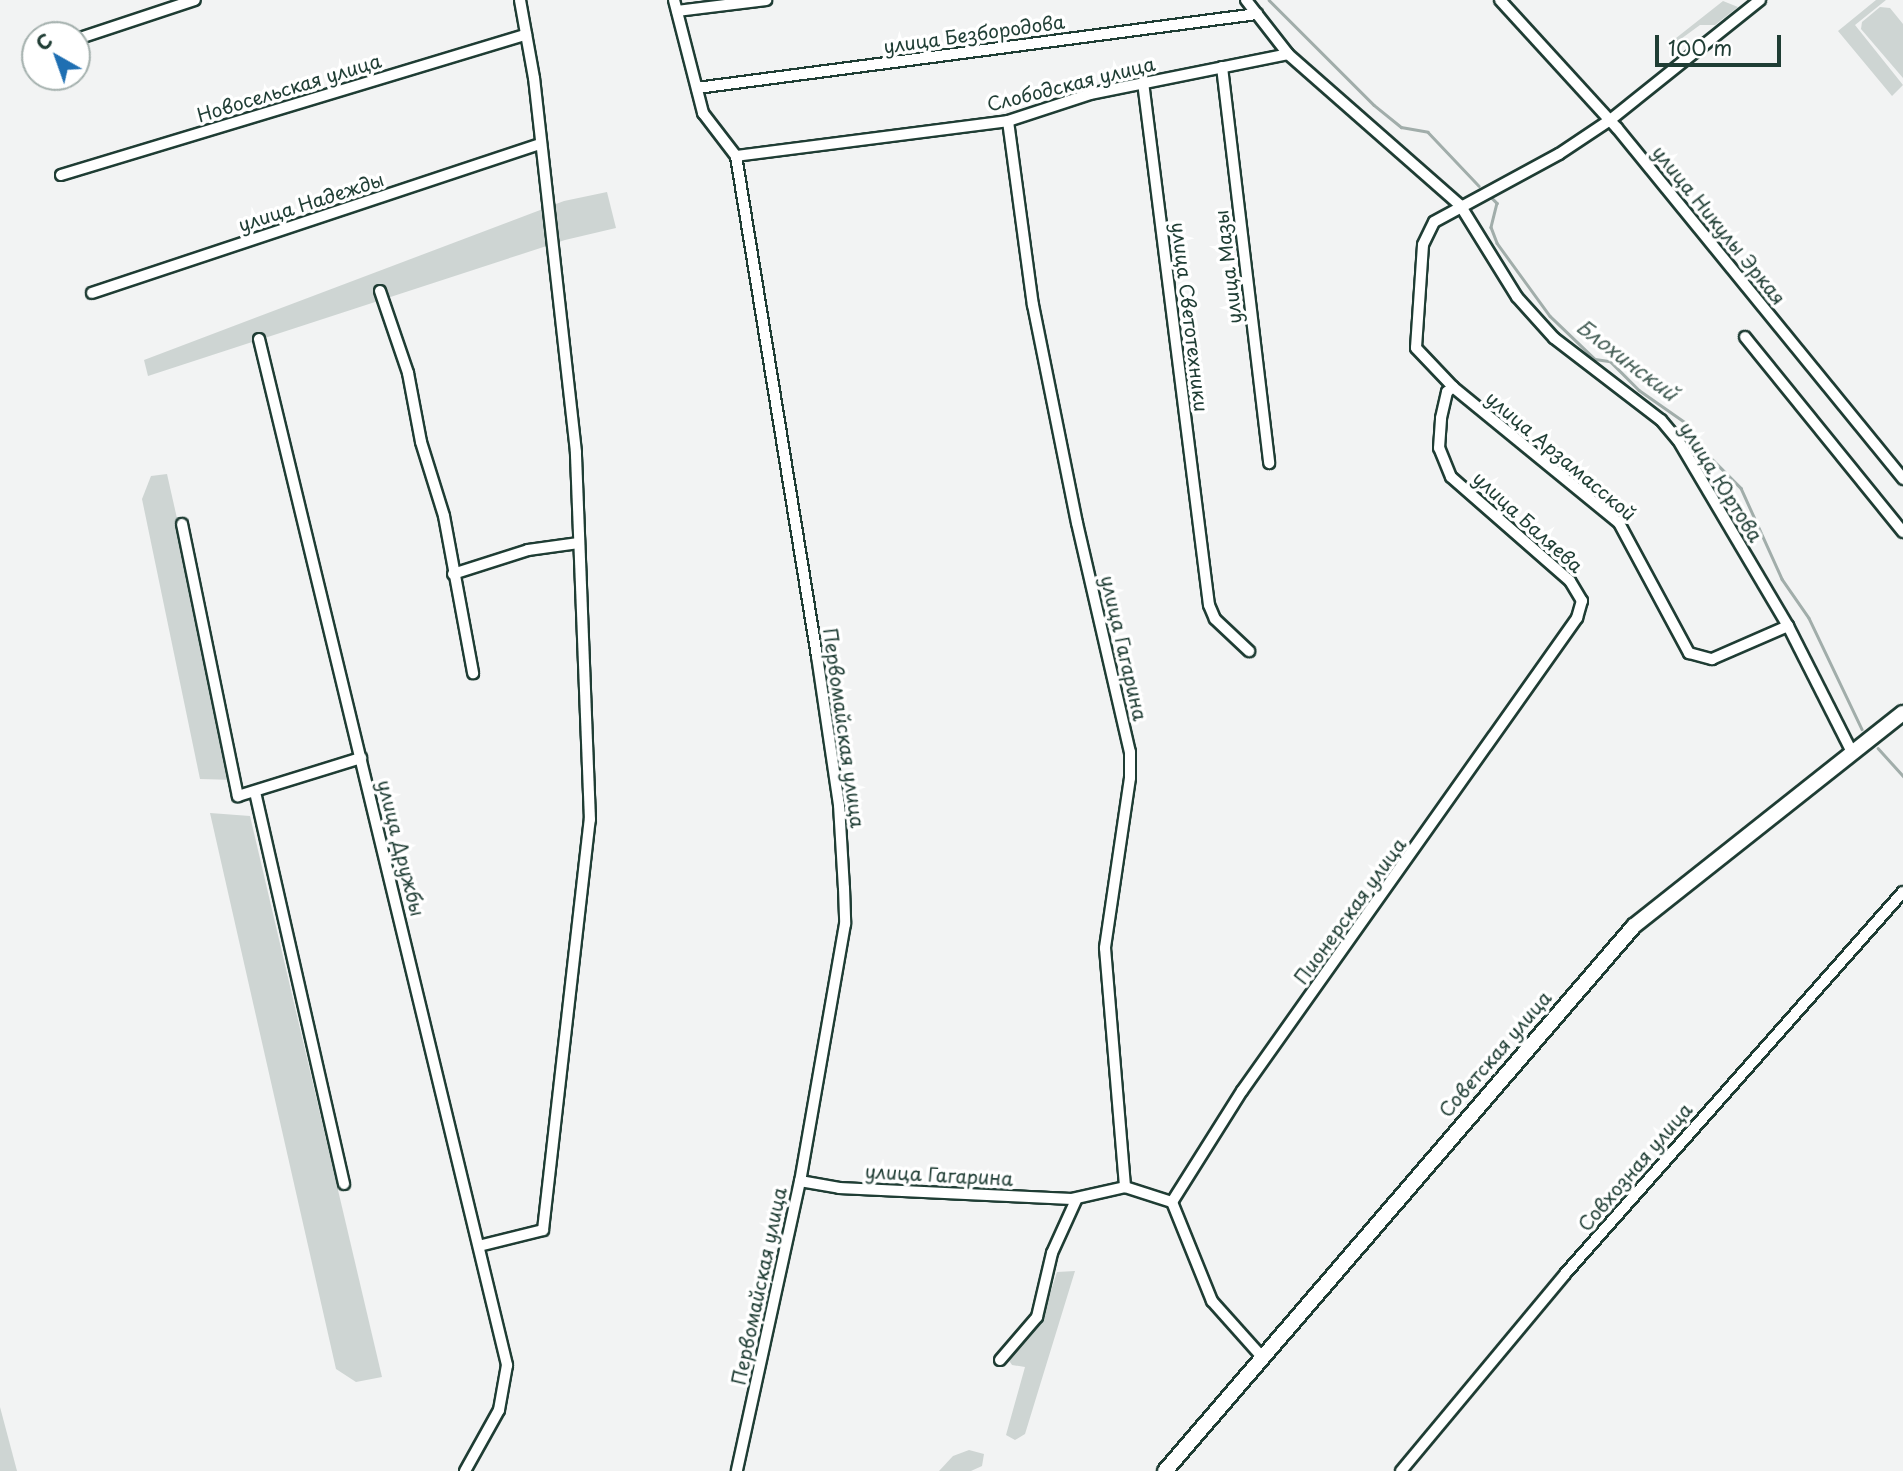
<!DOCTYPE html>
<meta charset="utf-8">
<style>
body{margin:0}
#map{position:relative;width:1903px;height:1471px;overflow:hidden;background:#f2f3f3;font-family:"Playpen Sans",sans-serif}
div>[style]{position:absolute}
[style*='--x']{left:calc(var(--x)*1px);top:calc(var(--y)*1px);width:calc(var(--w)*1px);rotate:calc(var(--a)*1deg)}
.green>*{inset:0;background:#ced5d3}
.stream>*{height:2.5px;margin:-1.25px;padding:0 1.25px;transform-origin:1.25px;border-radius:1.25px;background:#a1adaa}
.roads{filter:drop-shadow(2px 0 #1f3d34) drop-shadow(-2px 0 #1f3d34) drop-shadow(0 2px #1f3d34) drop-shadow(0 -2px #1f3d34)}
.minor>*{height:10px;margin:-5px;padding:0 5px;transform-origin:5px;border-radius:5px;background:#fff}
.major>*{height:14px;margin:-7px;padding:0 7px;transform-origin:7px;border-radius:7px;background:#fff}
span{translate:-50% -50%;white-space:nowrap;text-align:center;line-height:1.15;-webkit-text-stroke:7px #fff;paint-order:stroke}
.street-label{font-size:19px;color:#1f3d34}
.water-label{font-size:21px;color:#465f57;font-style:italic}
.north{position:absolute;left:21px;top:21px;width:70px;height:70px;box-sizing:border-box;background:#fff;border:2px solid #a5b1ae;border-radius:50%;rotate:320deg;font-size:19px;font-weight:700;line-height:28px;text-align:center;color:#1f3d34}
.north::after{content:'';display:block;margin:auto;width:24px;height:32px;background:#1f6fb2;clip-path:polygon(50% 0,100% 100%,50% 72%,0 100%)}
.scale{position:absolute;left:1655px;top:35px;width:126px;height:32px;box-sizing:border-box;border:4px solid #1f3d34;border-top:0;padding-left:9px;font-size:21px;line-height:24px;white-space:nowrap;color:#1f3d34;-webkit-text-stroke:5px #fff;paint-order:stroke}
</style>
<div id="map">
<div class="green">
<i style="clip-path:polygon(1876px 0,1886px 0,1855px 25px,1903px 85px,1892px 96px,1838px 31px)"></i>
<i style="clip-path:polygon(1723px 1px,1738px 7px,1715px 25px,1700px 25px,1674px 44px,1671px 42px)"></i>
<i style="clip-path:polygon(1880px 7px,1890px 8px,1903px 24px,1903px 78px,1861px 29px,1862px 22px)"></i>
<i style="clip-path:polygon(607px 192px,616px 228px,565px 240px,148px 376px,144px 360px,564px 201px)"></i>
<i style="clip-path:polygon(167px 474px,236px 780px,200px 779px,142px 499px,151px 476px)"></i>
<i style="clip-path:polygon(210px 813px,250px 816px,382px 1377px,356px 1382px,336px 1369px)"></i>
<i style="clip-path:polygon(1075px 1271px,1025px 1434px,1015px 1440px,1006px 1435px,1025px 1367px,1012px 1365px,1008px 1359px,1043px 1316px,1057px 1272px)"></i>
<i style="clip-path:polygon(0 1407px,17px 1471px,0 1471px)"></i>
<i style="clip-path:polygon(969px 1450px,984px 1454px,982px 1466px,971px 1471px,939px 1471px,953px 1456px)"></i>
</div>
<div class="stream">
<i style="--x:1269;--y:0;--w:148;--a:45"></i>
<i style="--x:1374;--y:105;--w:35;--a:39"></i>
<i style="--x:1401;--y:127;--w:27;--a:10"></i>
<i style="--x:1428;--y:132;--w:74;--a:46.6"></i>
<i style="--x:1490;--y:196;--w:10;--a:45"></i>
<i style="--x:1497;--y:203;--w:25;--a:104"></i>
<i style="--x:1491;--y:227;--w:17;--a:69"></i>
<i style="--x:1497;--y:243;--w:90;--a:54"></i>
<i style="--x:1550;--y:316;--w:62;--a:43.7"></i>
<i style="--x:1595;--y:359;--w:15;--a:8"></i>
<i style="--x:1610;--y:361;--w:41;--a:45"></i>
<i style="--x:1639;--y:390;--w:61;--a:35"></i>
<i style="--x:1689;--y:425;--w:16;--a:75"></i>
<i style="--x:1693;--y:440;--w:68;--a:45"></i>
<i style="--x:1741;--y:488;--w:100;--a:65.7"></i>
<i style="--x:1782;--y:579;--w:47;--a:55.3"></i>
<i style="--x:1809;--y:618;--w:123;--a:64.5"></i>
<i style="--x:1878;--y:748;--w:38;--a:48"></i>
</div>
<div class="roads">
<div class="minor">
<i style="--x:674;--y:0;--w:117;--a:75.6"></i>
<i style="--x:703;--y:113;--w:54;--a:52.5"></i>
<i style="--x:736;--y:156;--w:507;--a:80.8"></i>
<i style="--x:817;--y:656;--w:151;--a:81.6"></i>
<i style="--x:839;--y:805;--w:83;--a:86.6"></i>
<i style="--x:844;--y:888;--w:36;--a:88"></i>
<i style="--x:845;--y:924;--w:261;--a:99.9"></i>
<i style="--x:800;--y:1181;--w:297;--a:102.3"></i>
<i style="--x:1246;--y:0;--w:68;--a:52.1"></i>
<i style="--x:1288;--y:54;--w:229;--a:41.3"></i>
<i style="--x:1460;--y:205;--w:108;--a:58.2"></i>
<i style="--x:1517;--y:297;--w:55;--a:47.9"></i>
<i style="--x:1554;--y:338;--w:135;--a:37.5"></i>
<i style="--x:1661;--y:420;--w:26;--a:50"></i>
<i style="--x:1678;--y:440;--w:216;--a:59.4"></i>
<i style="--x:1788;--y:626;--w:141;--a:63.1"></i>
<i style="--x:1500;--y:0;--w:173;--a:47.6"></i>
<i style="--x:1617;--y:128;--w:453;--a:50.8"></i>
<i style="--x:1760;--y:0;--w:192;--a:141.3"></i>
<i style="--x:1610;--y:120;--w:61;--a:146.3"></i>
<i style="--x:1559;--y:154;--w:142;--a:151.5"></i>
<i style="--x:1434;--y:222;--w:25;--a:116"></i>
<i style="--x:1423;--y:245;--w:103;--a:93.9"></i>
<i style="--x:1416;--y:348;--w:54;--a:46.5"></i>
<i style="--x:1453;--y:387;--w:215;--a:39.3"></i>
<i style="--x:1619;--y:523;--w:148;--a:61.7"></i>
<i style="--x:1689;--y:653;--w:24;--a:15"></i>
<i style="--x:1712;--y:659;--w:83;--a:-23.5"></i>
<i style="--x:677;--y:11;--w:90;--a:-7"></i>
<i style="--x:77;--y:39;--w:124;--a:-18.3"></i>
<i style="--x:1222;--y:67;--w:399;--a:83.2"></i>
<i style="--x:1143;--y:82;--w:527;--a:82.81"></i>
<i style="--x:1209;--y:605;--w:15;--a:67"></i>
<i style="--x:1215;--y:619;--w:47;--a:43.3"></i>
<i style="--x:697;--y:88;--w:565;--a:-7.53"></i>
<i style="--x:1008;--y:121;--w:186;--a:82.3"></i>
<i style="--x:1033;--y:305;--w:222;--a:78.6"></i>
<i style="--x:1077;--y:523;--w:235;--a:77"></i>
<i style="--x:1130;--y:752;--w:26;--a:90"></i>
<i style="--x:1130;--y:778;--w:172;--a:98.4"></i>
<i style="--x:1105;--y:948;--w:240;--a:85.2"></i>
<i style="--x:1125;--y:1187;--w:49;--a:17.7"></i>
<i style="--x:1172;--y:1202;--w:107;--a:68"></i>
<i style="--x:1212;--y:1301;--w:76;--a:48.2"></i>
<i style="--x:736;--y:156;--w:274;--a:-7.3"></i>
<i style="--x:1008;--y:121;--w:86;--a:-18.2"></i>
<i style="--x:1090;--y:94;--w:202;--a:-11.4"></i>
<i style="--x:61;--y:175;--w:486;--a:-16.8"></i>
<i style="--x:380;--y:291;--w:87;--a:71.1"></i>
<i style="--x:408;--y:373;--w:70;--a:79.3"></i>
<i style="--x:421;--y:442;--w:77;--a:72.7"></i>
<i style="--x:444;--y:516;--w:160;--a:79.5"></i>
<i style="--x:92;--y:293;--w:473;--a:-18.4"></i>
<i style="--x:1745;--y:337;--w:251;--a:51"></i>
<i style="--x:259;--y:339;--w:1056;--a:76.41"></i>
<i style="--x:507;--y:1365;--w:46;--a:100.1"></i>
<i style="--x:499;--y:1410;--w:70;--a:119.1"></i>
<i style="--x:182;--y:524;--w:278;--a:78.4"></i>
<i style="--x:238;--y:796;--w:129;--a:-17.2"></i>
<i style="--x:453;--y:574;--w:79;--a:-17.7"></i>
<i style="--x:528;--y:550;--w:51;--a:-7.8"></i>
<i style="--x:255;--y:792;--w:402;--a:77.2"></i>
<i style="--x:800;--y:1181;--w:40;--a:10"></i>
<i style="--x:839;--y:1188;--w:233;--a:2.7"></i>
<i style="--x:1072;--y:1199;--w:54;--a:-12.8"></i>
<i style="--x:1172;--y:1202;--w:131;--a:-57.8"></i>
<i style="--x:1242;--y:1091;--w:580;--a:-54.69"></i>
<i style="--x:1577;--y:618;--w:18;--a:-74"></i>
<i style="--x:1582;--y:601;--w:23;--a:-121"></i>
<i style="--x:1570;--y:581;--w:158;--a:-138.8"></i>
<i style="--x:1451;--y:477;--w:31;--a:-112"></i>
<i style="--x:1439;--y:448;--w:30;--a:-86"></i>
<i style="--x:1441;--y:418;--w:27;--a:-77"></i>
<i style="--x:1447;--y:392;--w:8;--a:-40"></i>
<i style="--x:479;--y:1246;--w:66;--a:-14"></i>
<i style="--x:543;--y:1230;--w:413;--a:-83.5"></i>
<i style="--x:590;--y:820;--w:368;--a:-92.2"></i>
<i style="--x:576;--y:452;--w:376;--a:-96.4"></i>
<i style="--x:534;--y:78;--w:79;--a:-100.2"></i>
<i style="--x:1000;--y:1360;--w:57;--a:-49.3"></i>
<i style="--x:1037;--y:1317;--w:66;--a:-76.8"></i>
<i style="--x:1052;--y:1253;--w:60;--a:-65.6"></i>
<i style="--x:1401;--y:1471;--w:256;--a:-50.2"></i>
<i style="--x:1565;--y:1274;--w:510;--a:-48.5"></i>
</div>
<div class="major">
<i style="--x:1165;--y:1471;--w:719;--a:-49.29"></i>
<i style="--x:1634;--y:926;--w:343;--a:-38.4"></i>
</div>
</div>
<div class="street-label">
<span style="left:974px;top:34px;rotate:-8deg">улица Безбородова</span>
<span style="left:1071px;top:84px;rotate:-14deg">Слободская улица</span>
<span style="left:289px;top:88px;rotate:-17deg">Новосельская улица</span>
<span style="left:311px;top:202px;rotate:-18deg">улица Надежды</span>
<span style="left:1719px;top:225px;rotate:51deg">улица Никулы Эркая</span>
<span style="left:1228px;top:267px;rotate:-97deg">улица Мазы</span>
<span style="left:1190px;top:317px;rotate:83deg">улица Светотехники</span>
<span style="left:1561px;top:456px;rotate:40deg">улица Арзамасской</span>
<span style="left:1721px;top:482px;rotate:58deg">улица Юртова</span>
<span style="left:1528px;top:522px;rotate:42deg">улица Баляева</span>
<span style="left:1124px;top:648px;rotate:77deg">улица Гагарина</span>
<span style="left:844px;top:728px;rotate:82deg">Первомайская улица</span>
<span style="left:401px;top:848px;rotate:76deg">улица Дружбы</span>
<span style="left:1350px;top:911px;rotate:-54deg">Пионерская улица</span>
<span style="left:1495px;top:1054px;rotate:-49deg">Советская улица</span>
<span style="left:1635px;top:1167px;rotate:-49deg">Совхозная улица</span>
<span style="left:939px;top:1175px;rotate:3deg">улица Гагарина</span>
<span style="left:759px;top:1286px;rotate:-78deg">Первомайская улица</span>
</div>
<div class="water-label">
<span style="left:1628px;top:359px;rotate:37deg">Блохинский</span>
</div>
<div class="north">С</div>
<div class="scale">100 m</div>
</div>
